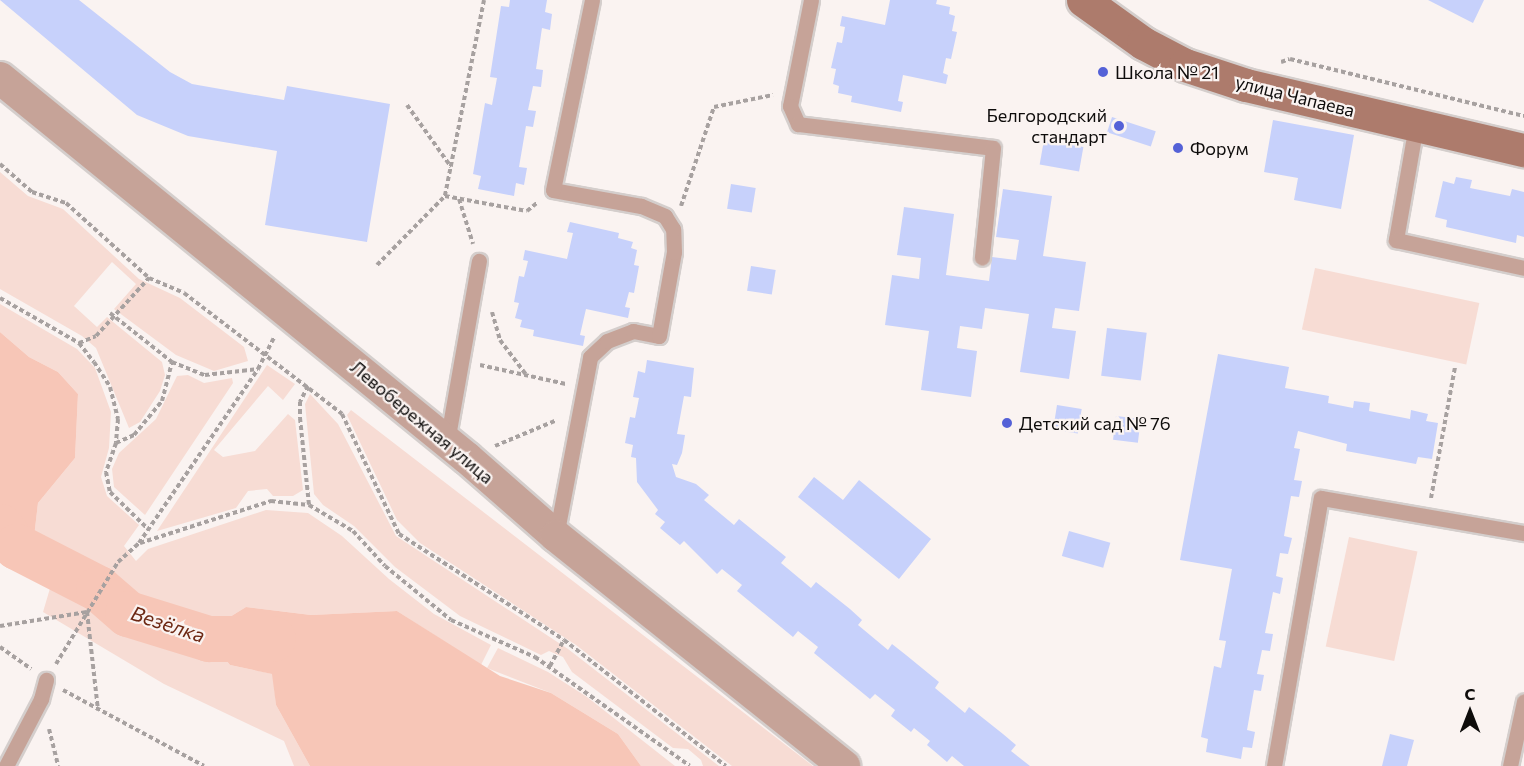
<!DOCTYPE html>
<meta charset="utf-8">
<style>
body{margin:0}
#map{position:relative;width:1524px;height:766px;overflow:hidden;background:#faf3f1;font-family:Commissioner,sans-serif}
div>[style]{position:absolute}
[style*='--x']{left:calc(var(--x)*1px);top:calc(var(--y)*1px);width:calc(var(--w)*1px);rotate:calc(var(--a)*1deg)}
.green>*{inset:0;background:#f7dcd4;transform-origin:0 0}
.water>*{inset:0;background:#f7c6b7}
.river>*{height:46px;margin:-23px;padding:0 23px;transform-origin:23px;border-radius:23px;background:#f7c6b7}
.building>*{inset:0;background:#c7d1fb;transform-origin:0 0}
.path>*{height:4px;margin-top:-2px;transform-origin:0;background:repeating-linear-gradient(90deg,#a7a1a0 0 4.5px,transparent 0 7.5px)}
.roads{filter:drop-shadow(2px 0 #d4cecc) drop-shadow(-2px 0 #d4cecc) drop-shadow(0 2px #d4cecc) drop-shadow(0 -2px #d4cecc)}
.lane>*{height:15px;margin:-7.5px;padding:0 7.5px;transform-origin:7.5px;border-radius:7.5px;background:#c6a398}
.street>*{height:32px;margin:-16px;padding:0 16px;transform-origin:16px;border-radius:16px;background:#c6a398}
.secondary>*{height:33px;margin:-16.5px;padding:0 16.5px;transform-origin:16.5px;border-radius:16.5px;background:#ad7b6c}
.dots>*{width:16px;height:16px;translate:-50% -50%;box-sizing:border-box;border:3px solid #faf3f1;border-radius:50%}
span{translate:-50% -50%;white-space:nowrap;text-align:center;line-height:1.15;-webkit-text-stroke:4.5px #faf3f1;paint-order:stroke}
.poi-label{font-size:18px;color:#0e0c0b}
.left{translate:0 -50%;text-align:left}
.right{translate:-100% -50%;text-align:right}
.street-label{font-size:18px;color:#0e0c0b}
.water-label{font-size:20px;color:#6d2813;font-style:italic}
.north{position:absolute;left:1440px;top:682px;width:60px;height:60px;-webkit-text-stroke:4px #faf3f1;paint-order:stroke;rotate:0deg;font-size:16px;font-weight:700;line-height:24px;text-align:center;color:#0e0c0b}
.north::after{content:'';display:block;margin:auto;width:21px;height:27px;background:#0e0c0b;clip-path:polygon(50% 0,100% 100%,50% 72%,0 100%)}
</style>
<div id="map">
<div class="green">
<i style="clip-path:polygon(0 172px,28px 196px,63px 209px,139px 279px,180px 298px,244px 347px,248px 361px,214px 371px,176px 355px,114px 309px,136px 284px,112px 262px,74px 306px,97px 327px,107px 317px,162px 362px,165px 375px,160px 391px,140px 422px,129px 428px,96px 348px,82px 336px,0 289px)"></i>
<i style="left:1315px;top:268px;width:168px;height:63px;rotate:12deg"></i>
<i style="clip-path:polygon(0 304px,77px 349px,95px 368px,111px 412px,109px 448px,101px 477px,107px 496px,139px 525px,124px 546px,136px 561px,148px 549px,266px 510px,308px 513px,342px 536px,389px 579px,434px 614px,491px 645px,481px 665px,397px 611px,311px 615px,246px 607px,212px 628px,168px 615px,99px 576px,33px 546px,38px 503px,75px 458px,78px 394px,58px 372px,29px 357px,0 332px)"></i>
<i style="clip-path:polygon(267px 365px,295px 384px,283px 400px,268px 386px,214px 450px,223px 457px,255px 451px,288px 414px,295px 420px,303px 490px,293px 496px,273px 496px,267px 489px,248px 491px,236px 508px,157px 531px)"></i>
<i style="clip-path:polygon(188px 375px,204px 383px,232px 378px,233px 383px,145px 515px,114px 487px,112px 469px,119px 453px,156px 419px,177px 376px)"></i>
<i style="clip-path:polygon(310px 394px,338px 424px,396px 536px,568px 649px,719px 766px,703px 766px,701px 760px,688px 749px,673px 748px,572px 672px,563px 657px,549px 651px,541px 655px,460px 616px,395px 567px,354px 526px,323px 505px,314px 494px,305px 404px)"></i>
<i style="clip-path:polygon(351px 410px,813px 766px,732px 766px,576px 645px,420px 543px,397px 520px,347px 415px)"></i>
<i style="left:1349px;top:537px;width:70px;height:112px;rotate:12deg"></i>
<i style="clip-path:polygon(56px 568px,99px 589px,128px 614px,209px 639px,230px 665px,273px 674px,276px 705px,310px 766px,294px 766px,284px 741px,164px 684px,43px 612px)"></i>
<i style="clip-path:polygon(498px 648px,548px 672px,587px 697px,675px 766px,641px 766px,618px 734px,551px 693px,487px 668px)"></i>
</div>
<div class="water">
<i style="clip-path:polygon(0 332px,29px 357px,58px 372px,78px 394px,75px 458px,38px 503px,33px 546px,99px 576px,168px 615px,212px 628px,246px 607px,311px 615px,397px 611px,500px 676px,551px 693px,618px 734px,641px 766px,310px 766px,276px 705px,272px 674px,230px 665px,209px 639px,128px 614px,99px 588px,56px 568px,0 552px)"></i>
</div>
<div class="river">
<i style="--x:0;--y:527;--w:26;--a:50"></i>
<i style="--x:17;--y:547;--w:92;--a:27.1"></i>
<i style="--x:99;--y:589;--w:38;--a:41"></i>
<i style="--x:128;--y:614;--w:85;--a:17.2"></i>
<i style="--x:209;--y:639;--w:64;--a:0"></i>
</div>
<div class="building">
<i style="clip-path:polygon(0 0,79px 0,170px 72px,192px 84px,284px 100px,287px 86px,390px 104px,367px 242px,265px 225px,277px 151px,188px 136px,137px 115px)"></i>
<i style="clip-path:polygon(510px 0,547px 0,545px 12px,552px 14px,550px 30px,542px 28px,536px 69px,543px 70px,541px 87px,533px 86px,528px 110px,536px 111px,533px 127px,526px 126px,519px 167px,527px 168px,524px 185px,516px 183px,514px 196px,478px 189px,481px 176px,473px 174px,485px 103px,492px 105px,497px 78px,490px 77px,501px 6px,509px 7px)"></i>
<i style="clip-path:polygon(890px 0,937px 0,936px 4px,950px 7px,949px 14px,955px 16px,952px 31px,957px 32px,951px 59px,946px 58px,943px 73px,948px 75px,946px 84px,903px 75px,898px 101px,903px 102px,901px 112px,851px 102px,852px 96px,838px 93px,839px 86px,833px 84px,836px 69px,831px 68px,837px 42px,842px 43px,845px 27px,840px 26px,842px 16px,885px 25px)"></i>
<i style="clip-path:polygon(1428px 0,1484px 0,1473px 23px)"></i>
<i style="left:1112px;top:117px;width:46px;height:16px;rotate:18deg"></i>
<i style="clip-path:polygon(1273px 120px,1354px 135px,1341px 209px,1294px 200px,1298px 178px,1264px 172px)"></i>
<i style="left:1044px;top:140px;width:40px;height:25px;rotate:10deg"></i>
<i style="clip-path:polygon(1456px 177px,1472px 180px,1470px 188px,1510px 196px,1512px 189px,1524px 192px,1524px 237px,1517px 235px,1516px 243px,1446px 227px,1447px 220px,1435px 217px,1443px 181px,1454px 184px)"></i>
<i style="left:731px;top:184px;width:25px;height:25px;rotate:9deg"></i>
<i style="clip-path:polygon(1003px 189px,1052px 196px,1043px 256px,1086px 262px,1079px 311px,1055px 308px,1052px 328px,1076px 331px,1069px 379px,1020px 372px,1029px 314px,985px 308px,982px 329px,960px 326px,957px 348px,977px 351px,971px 397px,921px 390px,929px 331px,885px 325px,892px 275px,919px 279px,921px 258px,897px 255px,904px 207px,954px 214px,946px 275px,989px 281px,992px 257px,1016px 260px,1019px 240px,996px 237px)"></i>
<i style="clip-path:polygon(570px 222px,619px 233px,618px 238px,633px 242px,631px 248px,637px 250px,634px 265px,639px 266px,634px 293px,629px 292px,625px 307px,630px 308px,628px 318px,586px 309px,580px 335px,585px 336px,583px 346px,533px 336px,534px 330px,520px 327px,522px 320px,515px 318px,519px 303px,514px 302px,519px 276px,524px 277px,528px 261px,523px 260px,525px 250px,567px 259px,573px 233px,567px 232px)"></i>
<i style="left:751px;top:266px;width:25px;height:25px;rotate:9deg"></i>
<i style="left:1107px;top:328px;width:40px;height:48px;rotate:7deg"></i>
<i style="clip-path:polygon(1218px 354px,1289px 367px,1285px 388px,1329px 396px,1328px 403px,1353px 408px,1354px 401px,1370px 403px,1369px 411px,1410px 419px,1411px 410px,1428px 414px,1426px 421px,1438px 423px,1432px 459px,1418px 457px,1416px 464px,1346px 451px,1347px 444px,1298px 431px,1294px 448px,1300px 449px,1294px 480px,1302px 481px,1299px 497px,1291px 496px,1284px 536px,1292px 538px,1288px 554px,1280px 553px,1276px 576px,1283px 578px,1280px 594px,1273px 592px,1265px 633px,1273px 634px,1270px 651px,1262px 650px,1257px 674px,1264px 675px,1261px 691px,1254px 690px,1247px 730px,1255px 732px,1252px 748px,1243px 747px,1241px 759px,1206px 752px,1208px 739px,1201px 737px,1214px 666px,1221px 668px,1226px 641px,1219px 640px,1232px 569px,1180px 560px)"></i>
<i style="clip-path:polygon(647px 360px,694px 368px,691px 397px,684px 396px,677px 434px,685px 435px,682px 453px,677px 465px,672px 464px,676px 477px,696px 484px,709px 495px,704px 500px,734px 525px,739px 519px,786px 557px,781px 563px,811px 588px,816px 582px,850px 609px,862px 620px,858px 625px,888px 650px,892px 644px,906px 655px,939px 682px,935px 688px,965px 713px,969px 707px,1003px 734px,1016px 745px,1011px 751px,1030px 766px,964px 766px,952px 756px,947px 762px,927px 745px,930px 741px,914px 728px,911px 732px,891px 716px,895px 710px,875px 694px,870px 699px,814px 653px,818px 647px,798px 631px,793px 637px,737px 591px,742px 585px,722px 569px,717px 574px,684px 541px,680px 545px,660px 528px,665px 522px,655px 514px,658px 510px,637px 482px,636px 458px,631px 457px,633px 445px,625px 443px,630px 417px,635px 418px,639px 398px,633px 397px,638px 371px,645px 373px)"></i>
<i style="left:1057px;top:405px;width:25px;height:25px;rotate:9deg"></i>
<i style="left:1116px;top:416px;width:25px;height:24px;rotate:7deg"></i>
<i style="clip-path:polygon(814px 477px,843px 500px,859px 480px,931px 539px,899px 579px,798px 497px)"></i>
<i style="left:1069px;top:531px;width:43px;height:26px;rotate:16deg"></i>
<i style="clip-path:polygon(1390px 734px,1414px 740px,1407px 766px,1382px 766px)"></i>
</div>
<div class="path">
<i style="--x:484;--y:0;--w:200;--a:101.3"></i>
<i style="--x:445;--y:196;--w:83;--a:10.4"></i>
<i style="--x:527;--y:211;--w:13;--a:-39"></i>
<i style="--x:1281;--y:62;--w:9;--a:-18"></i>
<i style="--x:1290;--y:59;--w:241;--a:13.7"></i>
<i style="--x:407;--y:105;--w:76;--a:54.6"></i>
<i style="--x:0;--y:164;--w:43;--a:41.2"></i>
<i style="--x:32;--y:192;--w:36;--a:18"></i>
<i style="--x:66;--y:203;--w:112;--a:42.1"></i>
<i style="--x:149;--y:278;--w:38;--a:23"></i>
<i style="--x:184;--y:293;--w:199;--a:37.4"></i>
<i style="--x:342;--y:414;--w:133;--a:64.6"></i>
<i style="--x:399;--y:534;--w:196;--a:32.7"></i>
<i style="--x:564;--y:640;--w:205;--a:37.9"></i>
<i style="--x:459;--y:199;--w:47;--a:72.7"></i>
<i style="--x:681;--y:206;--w:104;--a:-71.6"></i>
<i style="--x:714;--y:107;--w:60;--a:-11.5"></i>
<i style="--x:377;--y:265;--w:97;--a:-45.4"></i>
<i style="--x:0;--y:298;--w:91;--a:29.7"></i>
<i style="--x:79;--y:343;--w:24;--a:52"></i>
<i style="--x:94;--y:362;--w:30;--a:57"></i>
<i style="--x:110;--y:387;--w:33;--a:76"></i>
<i style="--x:118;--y:419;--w:24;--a:95"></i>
<i style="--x:116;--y:443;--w:31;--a:109"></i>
<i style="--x:106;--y:472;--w:20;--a:79"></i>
<i style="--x:110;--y:492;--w:53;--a:44.2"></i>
<i style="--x:492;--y:312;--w:29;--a:74"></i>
<i style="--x:500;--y:340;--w:45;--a:53.1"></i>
<i style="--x:110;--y:313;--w:79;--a:38.3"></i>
<i style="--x:172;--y:362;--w:35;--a:22"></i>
<i style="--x:205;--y:375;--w:53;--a:-6.5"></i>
<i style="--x:79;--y:343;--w:18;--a:-22"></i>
<i style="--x:96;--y:336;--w:79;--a:-47.6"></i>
<i style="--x:480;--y:365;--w:88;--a:12.5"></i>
<i style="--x:308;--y:386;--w:18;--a:117"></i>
<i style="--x:300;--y:402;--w:16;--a:90"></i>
<i style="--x:300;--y:418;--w:87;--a:84.1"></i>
<i style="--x:309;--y:505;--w:51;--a:30.6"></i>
<i style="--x:353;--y:531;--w:47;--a:47.6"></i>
<i style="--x:385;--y:566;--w:85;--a:39.3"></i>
<i style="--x:451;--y:620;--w:92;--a:23.8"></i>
<i style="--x:535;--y:657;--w:189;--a:35.1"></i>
<i style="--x:116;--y:443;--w:20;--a:-24"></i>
<i style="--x:134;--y:435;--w:44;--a:-50.5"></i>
<i style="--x:162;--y:401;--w:40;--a:-75.6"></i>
<i style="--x:495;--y:446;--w:67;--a:-22.8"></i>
<i style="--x:1431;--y:498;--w:133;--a:-79.6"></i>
<i style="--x:140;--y:543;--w:138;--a:-17.8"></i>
<i style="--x:271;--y:501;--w:38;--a:6"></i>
<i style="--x:0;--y:626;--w:88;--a:-9.1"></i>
<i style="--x:87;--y:612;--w:99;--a:83.6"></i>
<i style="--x:0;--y:647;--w:38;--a:35"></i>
<i style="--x:56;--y:664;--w:119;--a:-58.7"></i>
<i style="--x:118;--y:562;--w:28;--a:-42"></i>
<i style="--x:139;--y:543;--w:211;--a:-55.6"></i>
<i style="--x:258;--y:369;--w:36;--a:-63"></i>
<i style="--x:550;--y:666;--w:30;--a:-62"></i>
<i style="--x:63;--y:690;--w:160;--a:28.3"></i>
<i style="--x:49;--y:729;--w:38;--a:76"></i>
</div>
<div class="roads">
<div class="lane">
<i style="--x:811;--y:0;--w:108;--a:101.2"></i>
<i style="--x:790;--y:106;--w:20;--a:66"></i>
<i style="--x:798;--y:124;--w:196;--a:7"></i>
<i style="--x:993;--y:148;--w:110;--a:95.8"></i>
<i style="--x:1416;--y:125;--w:117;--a:99.9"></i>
<i style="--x:1396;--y:240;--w:131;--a:12.3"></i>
<i style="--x:447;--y:442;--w:184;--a:-80"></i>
<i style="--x:556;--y:536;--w:182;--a:-79.2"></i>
<i style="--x:590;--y:357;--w:23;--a:-43"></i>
<i style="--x:607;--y:341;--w:28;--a:-21"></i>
<i style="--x:633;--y:331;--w:26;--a:11"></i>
<i style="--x:659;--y:336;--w:85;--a:-79.9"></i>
<i style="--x:674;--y:252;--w:23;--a:-92"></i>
<i style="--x:673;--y:229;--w:15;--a:-122"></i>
<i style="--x:665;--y:216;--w:26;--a:-157"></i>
<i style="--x:641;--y:206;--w:89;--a:-169.7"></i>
<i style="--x:553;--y:190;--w:194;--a:-78.4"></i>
<i style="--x:6;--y:766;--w:76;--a:-62.4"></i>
<i style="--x:41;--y:699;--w:20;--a:-75"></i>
<i style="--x:1274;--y:766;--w:272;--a:-80.1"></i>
<i style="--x:1321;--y:498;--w:206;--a:9.8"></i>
<i style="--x:1510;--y:766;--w:66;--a:-77.8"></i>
</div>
<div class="street">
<i style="--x:0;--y:78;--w:602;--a:39.14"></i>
<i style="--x:467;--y:458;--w:118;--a:41.2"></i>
<i style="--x:556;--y:536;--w:369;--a:38.6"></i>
</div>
<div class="secondary">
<i style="--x:1083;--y:0;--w:74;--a:35.6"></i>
<i style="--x:1143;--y:43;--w:47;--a:27.6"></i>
<i style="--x:1185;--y:65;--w:64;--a:18.2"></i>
<i style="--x:1246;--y:85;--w:285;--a:13.2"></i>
</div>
</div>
<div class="dots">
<i style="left:1103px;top:72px;background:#5461d7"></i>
<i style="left:1119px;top:126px;background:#5461d7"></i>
<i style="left:1178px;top:148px;background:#5461d7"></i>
<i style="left:1007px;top:423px;background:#5461d7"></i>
</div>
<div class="poi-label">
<span class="left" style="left:1115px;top:72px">Школа № 21</span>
<span class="right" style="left:1107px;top:126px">Белгородский<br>стандарт</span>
<span class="left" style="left:1190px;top:148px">Форум</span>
<span class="left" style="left:1019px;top:423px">Детский сад № 76</span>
</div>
<div class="street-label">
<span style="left:1295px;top:96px;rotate:14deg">улица Чапаева</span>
<span style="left:422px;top:422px;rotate:40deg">Левобережная улица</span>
</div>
<div class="water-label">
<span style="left:168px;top:624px;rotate:18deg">Везёлка</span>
</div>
<div class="north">С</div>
</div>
